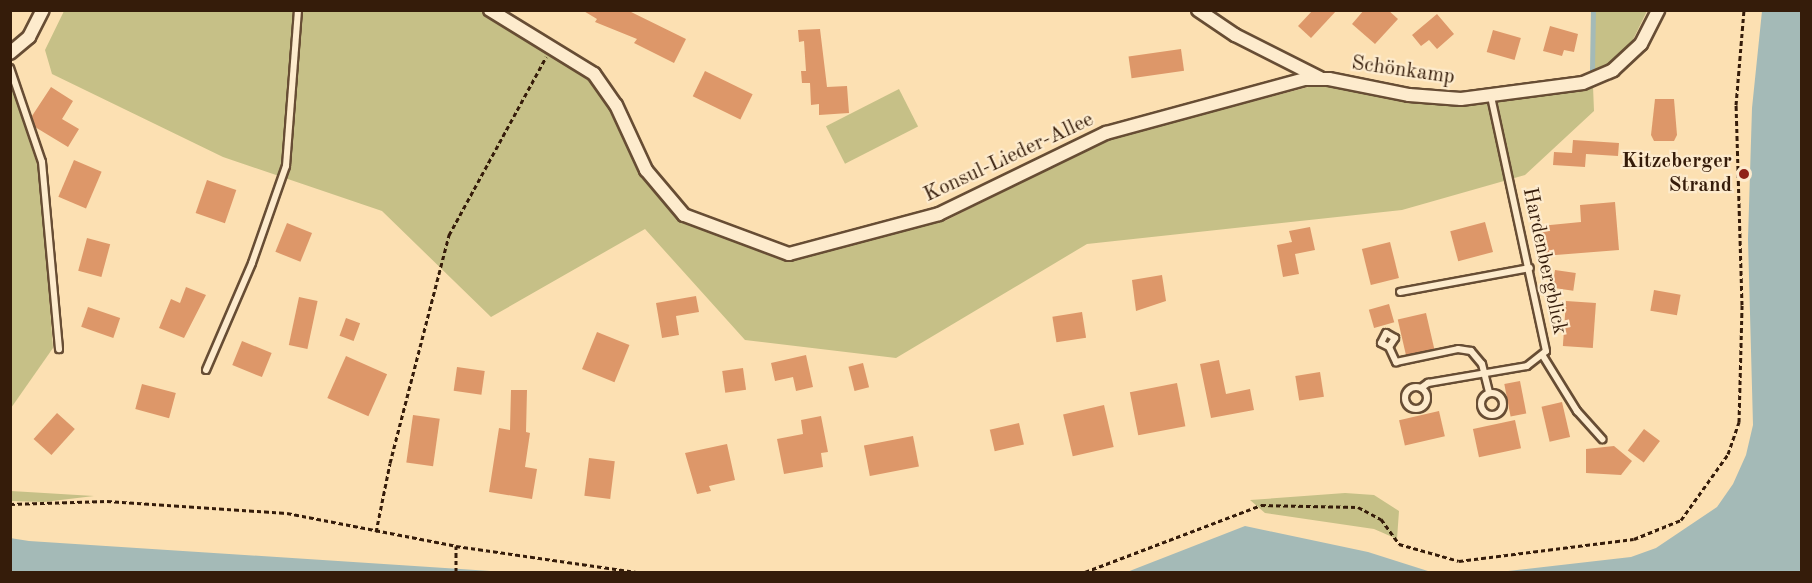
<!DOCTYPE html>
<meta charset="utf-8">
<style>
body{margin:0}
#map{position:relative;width:1812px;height:583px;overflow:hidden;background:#fce0b2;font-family:"Old Standard TT",serif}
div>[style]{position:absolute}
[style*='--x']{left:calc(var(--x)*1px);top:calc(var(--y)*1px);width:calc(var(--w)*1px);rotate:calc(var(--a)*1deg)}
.green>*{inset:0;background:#c6c087;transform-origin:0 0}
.water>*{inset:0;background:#a4bab7}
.stream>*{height:4.5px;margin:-2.25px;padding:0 2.25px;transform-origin:2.25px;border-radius:2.25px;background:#a4bab7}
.building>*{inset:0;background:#dd9769;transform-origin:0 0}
.path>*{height:3px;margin-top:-1.5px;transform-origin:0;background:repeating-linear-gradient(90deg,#351c0a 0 4.5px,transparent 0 7.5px)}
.roads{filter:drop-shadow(2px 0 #674d34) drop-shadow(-2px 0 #674d34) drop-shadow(0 2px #674d34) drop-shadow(0 -2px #674d34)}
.lane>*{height:6px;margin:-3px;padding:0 3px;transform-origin:3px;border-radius:3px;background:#fdebcd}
.lane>.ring{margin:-3px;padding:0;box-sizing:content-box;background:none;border:6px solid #fdebcd;border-radius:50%}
.street>*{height:12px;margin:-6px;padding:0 6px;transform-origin:6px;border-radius:6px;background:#fdebcd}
.dots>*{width:16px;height:16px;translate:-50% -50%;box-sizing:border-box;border:3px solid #fdebcd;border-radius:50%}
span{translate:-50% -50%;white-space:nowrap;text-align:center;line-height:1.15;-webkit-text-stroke:4.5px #fdebcd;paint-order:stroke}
.street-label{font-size:21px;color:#351c0a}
.poi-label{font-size:21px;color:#351c0a;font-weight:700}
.right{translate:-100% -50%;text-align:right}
.frame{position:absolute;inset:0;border:12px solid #351c0a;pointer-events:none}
</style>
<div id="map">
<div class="green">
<i style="clip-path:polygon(64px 11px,480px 11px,590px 78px,683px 217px,788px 256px,945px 221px,1108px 139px,1320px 84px,1426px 101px,1488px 101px,1593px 86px,1594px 111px,1525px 175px,1402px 210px,1087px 244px,896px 358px,745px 340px,645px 229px,491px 317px,382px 211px,223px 157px,52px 74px,45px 50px)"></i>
<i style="clip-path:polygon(1593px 11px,1647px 11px,1627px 52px,1602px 69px,1592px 71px)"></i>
<i style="clip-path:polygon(11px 84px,40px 174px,53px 348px,11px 408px)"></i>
<i style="left:899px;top:89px;width:42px;height:82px;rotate:63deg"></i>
<i style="clip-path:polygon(11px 491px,94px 496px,44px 502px,11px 501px)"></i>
<i style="clip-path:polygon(1345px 493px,1374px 495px,1399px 511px,1397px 539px,1374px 529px,1265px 513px,1250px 500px)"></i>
</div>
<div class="water">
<i style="clip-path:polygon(1762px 11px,1801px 11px,1801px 572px,1499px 572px,1631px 557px,1656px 548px,1717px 507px,1733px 484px,1746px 455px,1753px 425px,1748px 239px,1752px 108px)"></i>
<i style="clip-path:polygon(1245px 526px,1368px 552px,1431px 572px,1127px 572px)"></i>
<i style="clip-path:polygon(10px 538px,29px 541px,506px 572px,11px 572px)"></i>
</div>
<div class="stream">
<i style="--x:1592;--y:71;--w:61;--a:-89.1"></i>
</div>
<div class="building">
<i style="clip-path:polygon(582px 10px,627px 10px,686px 39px,674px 63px,634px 43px,637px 39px,595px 22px,597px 19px)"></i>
<i style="clip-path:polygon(1313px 10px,1337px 10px,1311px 38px,1298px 26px)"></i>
<i style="clip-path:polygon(1364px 10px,1388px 10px,1398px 19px,1375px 44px,1352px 24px)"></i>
<i style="clip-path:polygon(1437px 14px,1454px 34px,1437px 49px,1429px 40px,1421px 46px,1412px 35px)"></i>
<i style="clip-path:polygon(1550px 26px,1578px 34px,1574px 52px,1564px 50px,1562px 56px,1543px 51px)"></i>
<i style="clip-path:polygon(820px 29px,827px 87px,847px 86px,849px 113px,819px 115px,819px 104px,811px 105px,810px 83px,802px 83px,801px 71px,806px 71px,804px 41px,799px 42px,798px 30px)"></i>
<i style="left:1493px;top:30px;width:29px;height:23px;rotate:16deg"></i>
<i style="left:1181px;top:49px;width:22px;height:53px;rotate:82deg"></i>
<i style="left:705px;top:71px;width:53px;height:28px;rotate:26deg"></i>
<i style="clip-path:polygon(51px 87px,73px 101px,62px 119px,79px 129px,68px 147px,35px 127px,32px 116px)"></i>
<i style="clip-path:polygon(1655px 99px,1674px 99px,1677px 135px,1674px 141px,1654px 141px,1651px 135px)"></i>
<i style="clip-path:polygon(1573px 140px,1619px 143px,1618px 156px,1586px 154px,1585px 167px,1553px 165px,1554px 152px,1572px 153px)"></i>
<i style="left:74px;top:160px;width:30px;height:40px;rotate:23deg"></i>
<i style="left:207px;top:180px;width:31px;height:35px;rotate:19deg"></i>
<i style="clip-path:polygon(1615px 202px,1619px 250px,1543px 256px,1540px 226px,1581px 222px,1580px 205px)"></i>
<i style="left:1485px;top:222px;width:31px;height:36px;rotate:75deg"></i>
<i style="left:287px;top:223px;width:27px;height:31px;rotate:22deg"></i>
<i style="clip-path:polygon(1310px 227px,1315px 250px,1295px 254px,1299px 274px,1283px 277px,1277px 245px,1292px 242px,1289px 231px)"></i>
<i style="left:87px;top:238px;width:24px;height:34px;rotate:15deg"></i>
<i style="left:1390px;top:242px;width:37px;height:29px;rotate:76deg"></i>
<i style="left:1555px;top:270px;width:21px;height:18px;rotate:8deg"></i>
<i style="clip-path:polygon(1162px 275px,1166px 301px,1136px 311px,1132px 280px)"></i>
<i style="clip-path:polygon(186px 287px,206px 295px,184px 338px,159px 328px,171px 299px,180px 303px)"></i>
<i style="left:1654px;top:290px;width:27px;height:21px;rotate:10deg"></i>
<i style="clip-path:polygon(696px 296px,699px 312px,676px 316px,679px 335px,662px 338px,656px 303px)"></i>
<i style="left:299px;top:297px;width:19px;height:49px;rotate:12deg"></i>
<i style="left:1566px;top:301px;width:30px;height:45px;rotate:4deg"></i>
<i style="left:1389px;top:304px;width:19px;height:21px;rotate:74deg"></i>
<i style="left:88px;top:307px;width:34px;height:21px;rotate:19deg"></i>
<i style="left:1082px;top:312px;width:26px;height:30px;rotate:81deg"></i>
<i style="left:1426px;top:313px;width:37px;height:29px;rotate:77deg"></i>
<i style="left:346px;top:318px;width:15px;height:19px;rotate:20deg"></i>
<i style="left:597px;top:332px;width:35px;height:40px;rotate:22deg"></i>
<i style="left:242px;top:341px;width:32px;height:26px;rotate:22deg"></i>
<i style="clip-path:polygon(806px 355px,813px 387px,796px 391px,793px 377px,775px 381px,771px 363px)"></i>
<i style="left:346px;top:356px;width:45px;height:46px;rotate:24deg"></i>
<i style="clip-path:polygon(1219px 360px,1226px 394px,1250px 389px,1254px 410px,1211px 418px,1200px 364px)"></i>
<i style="left:863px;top:363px;width:25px;height:15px;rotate:76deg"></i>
<i style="left:457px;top:367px;width:28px;height:24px;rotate:8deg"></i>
<i style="left:743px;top:368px;width:22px;height:21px;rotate:82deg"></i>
<i style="left:1320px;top:372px;width:25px;height:25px;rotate:81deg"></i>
<i style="left:1520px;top:381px;width:33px;height:16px;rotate:79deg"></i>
<i style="left:1177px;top:383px;width:44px;height:48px;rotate:79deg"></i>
<i style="left:142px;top:384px;width:35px;height:26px;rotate:15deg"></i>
<i style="clip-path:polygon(511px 390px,527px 390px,526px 432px,530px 433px,525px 467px,537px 469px,532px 499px,489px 492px,499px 428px,510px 430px)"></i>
<i style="left:1562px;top:402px;width:36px;height:21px;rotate:77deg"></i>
<i style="left:1104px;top:405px;width:43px;height:42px;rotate:77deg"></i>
<i style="left:1439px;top:411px;width:26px;height:41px;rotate:77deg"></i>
<i style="left:57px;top:413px;width:24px;height:35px;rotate:42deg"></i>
<i style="left:413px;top:415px;width:27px;height:48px;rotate:8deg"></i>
<i style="clip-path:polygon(821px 416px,828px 452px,821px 453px,823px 467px,784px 474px,777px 439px,803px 434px,801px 420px)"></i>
<i style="left:1515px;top:420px;width:29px;height:43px;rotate:78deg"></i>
<i style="left:1019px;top:423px;width:22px;height:30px;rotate:77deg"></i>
<i style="left:1644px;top:429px;width:20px;height:27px;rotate:37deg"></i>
<i style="left:913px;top:436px;width:31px;height:50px;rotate:79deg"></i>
<i style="clip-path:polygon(727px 444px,735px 480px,709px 486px,711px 491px,697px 494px,685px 453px)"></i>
<i style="clip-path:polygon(1614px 446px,1632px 461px,1621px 475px,1586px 473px,1586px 449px)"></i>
<i style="left:589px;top:458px;width:26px;height:38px;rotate:7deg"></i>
</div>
<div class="path">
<i style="--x:10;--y:504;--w:97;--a:-1.8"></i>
<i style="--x:107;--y:501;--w:180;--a:3.8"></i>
<i style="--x:287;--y:513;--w:172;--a:11"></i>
<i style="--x:456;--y:546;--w:182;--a:8.2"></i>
<i style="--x:376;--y:532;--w:70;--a:-78.5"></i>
<i style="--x:390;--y:463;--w:236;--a:-75.5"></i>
<i style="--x:449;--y:235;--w:203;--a:-61.4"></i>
<i style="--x:456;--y:572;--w:26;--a:-90"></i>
<i style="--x:1085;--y:572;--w:188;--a:-20.8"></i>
<i style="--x:1261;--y:505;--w:97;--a:1.2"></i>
<i style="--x:1358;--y:507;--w:26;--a:28"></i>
<i style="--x:1381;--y:519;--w:31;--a:54"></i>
<i style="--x:1399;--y:544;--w:62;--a:15.8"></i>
<i style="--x:1459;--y:561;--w:176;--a:-7.2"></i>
<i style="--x:1634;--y:539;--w:51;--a:-22"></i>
<i style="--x:1681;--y:520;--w:81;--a:-54.5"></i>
<i style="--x:1728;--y:454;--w:34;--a:-71"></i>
<i style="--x:1739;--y:422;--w:117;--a:-88.5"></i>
<i style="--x:1742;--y:305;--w:200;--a:-91.7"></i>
<i style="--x:1736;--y:105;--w:95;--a:-85.2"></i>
</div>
<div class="roads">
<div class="lane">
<i style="--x:10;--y:68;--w:99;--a:71.2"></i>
<i style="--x:42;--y:162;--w:188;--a:84.8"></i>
<i style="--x:1400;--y:292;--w:132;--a:-10.5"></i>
<i style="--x:1389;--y:347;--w:11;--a:-56"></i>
<i style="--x:1395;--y:338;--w:10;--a:-151"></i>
<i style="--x:1386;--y:333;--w:11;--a:117"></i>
<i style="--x:1381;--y:343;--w:9;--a:27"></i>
<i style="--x:1389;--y:347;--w:17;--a:65"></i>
<i style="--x:1396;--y:362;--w:63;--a:-11.8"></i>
<i style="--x:1458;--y:349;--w:13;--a:9"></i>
<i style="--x:1471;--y:351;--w:17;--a:50"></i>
<i style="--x:1482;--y:364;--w:30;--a:76"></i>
<i style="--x:1543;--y:356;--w:65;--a:58.3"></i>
<i style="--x:1577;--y:411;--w:38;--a:48"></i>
<i style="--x:206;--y:370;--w:116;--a:-66.7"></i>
<i style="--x:252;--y:263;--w:103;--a:-70.7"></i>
<i style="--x:286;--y:166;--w:156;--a:-85.6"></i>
<i class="ring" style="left:1405px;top:387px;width:16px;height:16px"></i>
<i style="--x:1421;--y:388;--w:9;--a:-36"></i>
<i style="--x:1428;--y:383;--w:100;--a:-9.7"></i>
<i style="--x:1527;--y:366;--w:24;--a:-38"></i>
<i style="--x:1546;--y:351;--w:261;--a:-102.2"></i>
<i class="ring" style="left:1481px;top:393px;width:16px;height:16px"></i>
</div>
<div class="street">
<i style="--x:490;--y:10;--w:122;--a:31.6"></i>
<i style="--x:594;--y:74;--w:38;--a:55"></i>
<i style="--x:616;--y:105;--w:72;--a:65.2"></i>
<i style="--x:646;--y:170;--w:59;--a:49.8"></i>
<i style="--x:684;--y:215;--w:112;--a:20.4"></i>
<i style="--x:789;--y:254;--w:155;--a:-14.9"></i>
<i style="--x:939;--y:214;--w:186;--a:-25.9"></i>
<i style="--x:1106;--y:133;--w:206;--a:-15.2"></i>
<i style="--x:1305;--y:79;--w:24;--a:0"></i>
<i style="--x:1329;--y:79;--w:82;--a:11.3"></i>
<i style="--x:1409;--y:95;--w:52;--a:4.4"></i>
<i style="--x:1461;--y:99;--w:123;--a:-7.5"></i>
<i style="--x:1583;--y:83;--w:33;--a:-23"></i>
<i style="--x:1613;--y:70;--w:38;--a:-43"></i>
<i style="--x:1641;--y:44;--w:38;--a:-63"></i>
<i style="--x:1198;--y:10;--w:45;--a:34"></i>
<i style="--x:1235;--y:35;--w:95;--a:26.8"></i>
<i style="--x:10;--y:53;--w:25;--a:-40"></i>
<i style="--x:29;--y:37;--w:30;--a:-63"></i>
</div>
</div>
<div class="dots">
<i style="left:1744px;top:174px;background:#8f2418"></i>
</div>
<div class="street-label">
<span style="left:1403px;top:71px;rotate:8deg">Schönkamp</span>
<span style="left:1009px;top:158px;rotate:-25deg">Konsul-Lieder-Allee</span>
<span style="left:1544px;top:261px;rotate:78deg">Hardenbergblick</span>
</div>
<div class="poi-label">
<span class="right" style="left:1732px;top:174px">Kitzeberger<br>Strand</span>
</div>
<div class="frame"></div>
</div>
